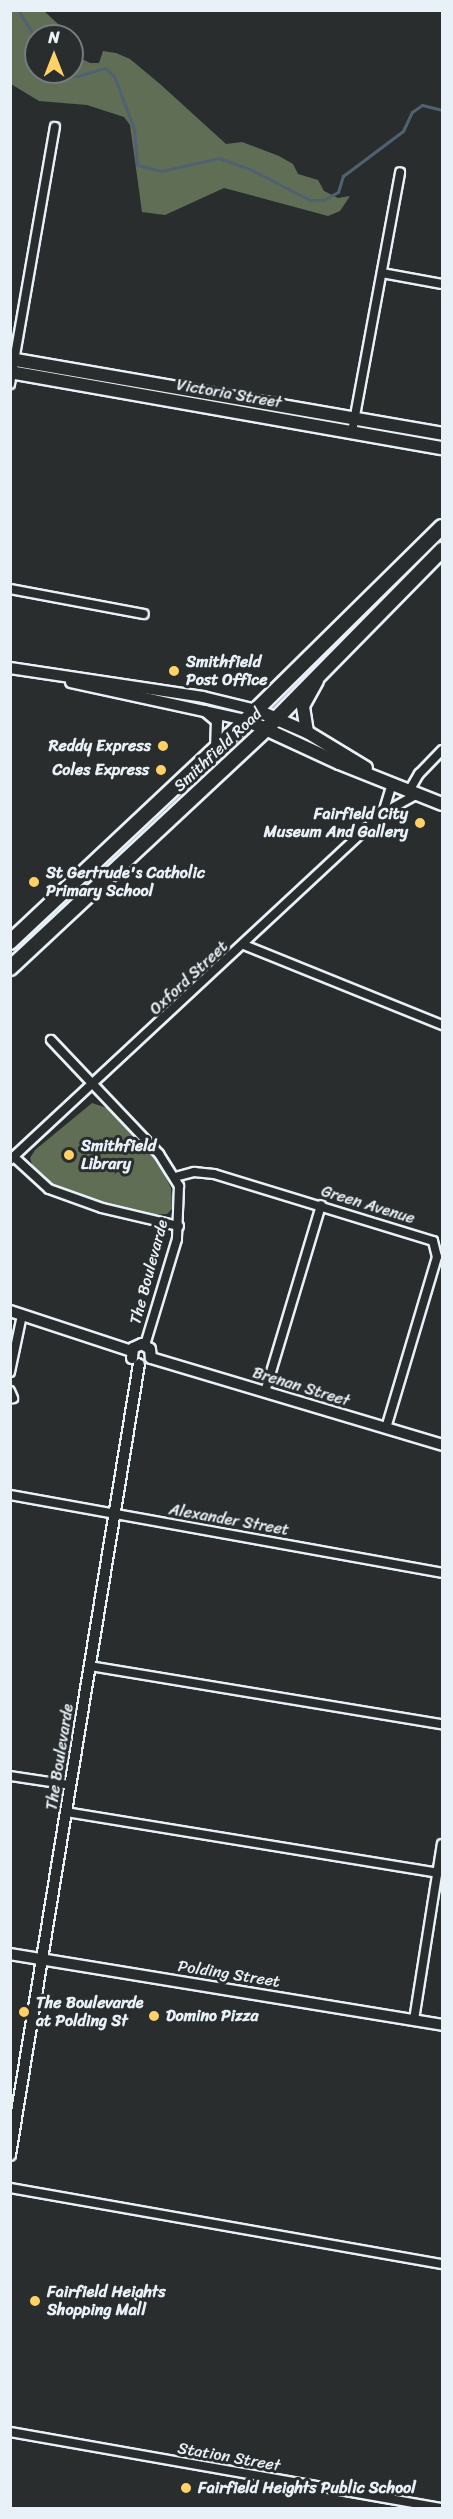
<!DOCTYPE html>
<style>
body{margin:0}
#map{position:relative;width:453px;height:2519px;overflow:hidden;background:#2a2d2e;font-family:Sriracha,sans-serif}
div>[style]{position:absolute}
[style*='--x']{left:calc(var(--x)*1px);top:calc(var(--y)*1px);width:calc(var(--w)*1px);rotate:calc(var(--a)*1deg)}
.green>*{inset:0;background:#616e56}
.stream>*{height:3px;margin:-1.5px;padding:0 1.5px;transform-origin:1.5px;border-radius:1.5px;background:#506272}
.roads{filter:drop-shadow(2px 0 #e8f1f8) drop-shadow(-2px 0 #e8f1f8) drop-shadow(0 2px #e8f1f8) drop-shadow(0 -2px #e8f1f8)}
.street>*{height:8px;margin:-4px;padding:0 4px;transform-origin:4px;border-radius:4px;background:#2a2d2e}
.secondary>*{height:10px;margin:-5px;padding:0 5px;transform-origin:5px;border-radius:5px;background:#2a2d2e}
.primary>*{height:12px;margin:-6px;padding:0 6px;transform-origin:6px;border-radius:6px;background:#2a2d2e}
.highway>*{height:14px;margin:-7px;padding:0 7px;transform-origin:7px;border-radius:7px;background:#2a2d2e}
.dots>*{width:16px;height:16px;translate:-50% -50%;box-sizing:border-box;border:3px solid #2a2d2e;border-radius:50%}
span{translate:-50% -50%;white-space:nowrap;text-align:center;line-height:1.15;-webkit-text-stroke:6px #2a2d2e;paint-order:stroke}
.street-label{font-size:16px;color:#e8f1f8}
.poi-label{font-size:16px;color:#e8f1f8;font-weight:700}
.left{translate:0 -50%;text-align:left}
.right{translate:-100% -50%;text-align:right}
.frame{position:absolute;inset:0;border:12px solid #e8f1f8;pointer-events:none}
.north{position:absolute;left:24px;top:24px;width:60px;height:60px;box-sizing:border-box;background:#2a2d2e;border:2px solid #767b7f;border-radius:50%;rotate:0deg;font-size:16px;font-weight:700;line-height:24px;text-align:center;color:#e8f1f8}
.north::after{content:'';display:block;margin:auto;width:21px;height:27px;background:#ffd166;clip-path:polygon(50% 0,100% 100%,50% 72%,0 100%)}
</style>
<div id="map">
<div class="green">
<i style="clip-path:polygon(11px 10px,44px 11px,71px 36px,36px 36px,36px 72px,72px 72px,72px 54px,90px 63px,99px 63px,103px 51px,116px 53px,130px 59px,160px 84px,226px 144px,242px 142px,279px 156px,293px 164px,298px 174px,318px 180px,324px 191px,338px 198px,350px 196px,340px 211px,328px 216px,224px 188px,165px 215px,142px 212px,130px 125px,124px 117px,87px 105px,39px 101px,11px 84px)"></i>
<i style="clip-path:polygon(92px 1103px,107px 1108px,157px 1160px,171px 1188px,172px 1209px,167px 1214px,144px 1215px,60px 1188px,34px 1171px,30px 1158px,35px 1150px)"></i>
</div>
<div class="stream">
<i style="--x:18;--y:10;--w:34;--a:58"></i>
<i style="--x:64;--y:72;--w:6;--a:45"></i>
<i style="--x:68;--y:76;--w:10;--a:0"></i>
<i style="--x:78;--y:76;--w:28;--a:-17"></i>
<i style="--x:105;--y:68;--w:12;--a:42"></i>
<i style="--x:114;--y:76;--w:57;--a:69.3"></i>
<i style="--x:134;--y:129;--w:36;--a:85"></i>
<i style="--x:137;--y:165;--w:25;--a:14"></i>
<i style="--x:161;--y:171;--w:59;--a:-12.6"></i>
<i style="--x:219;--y:158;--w:37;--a:20"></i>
<i style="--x:254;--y:171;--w:63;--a:27.4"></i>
<i style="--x:310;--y:200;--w:13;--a:0"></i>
<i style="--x:323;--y:200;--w:17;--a:-28"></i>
<i style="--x:338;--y:192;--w:17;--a:-73"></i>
<i style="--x:343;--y:176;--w:75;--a:-36.9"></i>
<i style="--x:403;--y:131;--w:21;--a:-65"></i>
<i style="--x:412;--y:112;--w:12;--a:-35"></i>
<i style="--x:422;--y:105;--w:21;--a:14"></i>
</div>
<div class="roads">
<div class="street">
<i style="--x:382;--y:273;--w:61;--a:10.4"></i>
<i style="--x:10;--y:384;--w:261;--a:-80.1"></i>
<i style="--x:352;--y:432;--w:264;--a:-79.5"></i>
<i style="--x:10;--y:589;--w:136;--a:10.6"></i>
<i style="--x:409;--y:791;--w:20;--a:-60"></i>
<i style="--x:419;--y:774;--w:33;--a:-46"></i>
<i style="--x:383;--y:813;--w:31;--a:-73"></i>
<i style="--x:244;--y:945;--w:214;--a:22"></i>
<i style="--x:51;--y:1040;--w:157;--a:46.5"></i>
<i style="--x:159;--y:1154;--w:38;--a:58"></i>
<i style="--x:179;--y:1186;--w:53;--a:92.2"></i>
<i style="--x:177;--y:1239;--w:111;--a:106.8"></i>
<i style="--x:14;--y:1157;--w:47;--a:42.4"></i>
<i style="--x:49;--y:1189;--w:56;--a:19.7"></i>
<i style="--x:102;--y:1208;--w:79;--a:13.2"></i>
<i style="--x:10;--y:1160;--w:509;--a:-42.93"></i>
<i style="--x:383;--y:813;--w:39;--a:-29"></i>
<i style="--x:175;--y:1177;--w:20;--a:-15"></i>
<i style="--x:194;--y:1172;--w:20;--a:6"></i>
<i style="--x:214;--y:1174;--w:229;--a:17"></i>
<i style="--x:433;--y:1241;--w:16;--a:76"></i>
<i style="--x:437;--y:1257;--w:178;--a:106.6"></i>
<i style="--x:10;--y:1372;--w:58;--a:-78.1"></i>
<i style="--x:10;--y:1391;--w:8;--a:67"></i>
<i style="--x:265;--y:1392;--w:195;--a:-73.3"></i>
<i style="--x:10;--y:1495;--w:439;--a:10.2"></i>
<i style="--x:90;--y:1666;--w:357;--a:9.4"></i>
<i style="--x:10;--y:1776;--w:61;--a:8.5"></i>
<i style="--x:66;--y:1812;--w:377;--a:9.3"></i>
<i style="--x:414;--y:2020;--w:178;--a:-81"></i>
<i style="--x:10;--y:2188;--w:439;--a:10"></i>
<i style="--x:10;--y:2432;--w:439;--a:10"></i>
</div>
<div class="secondary">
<i style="--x:10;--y:668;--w:195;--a:8.5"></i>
<i style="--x:203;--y:697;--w:55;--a:13.8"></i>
<i style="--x:71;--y:682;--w:179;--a:12.3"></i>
<i style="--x:205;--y:711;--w:16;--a:40"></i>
<i style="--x:217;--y:721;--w:27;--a:92"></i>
<i style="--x:10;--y:1311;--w:128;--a:18.2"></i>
<i style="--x:132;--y:1358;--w:10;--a:-84"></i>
<i style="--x:133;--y:1348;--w:10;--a:-24"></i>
<i style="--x:142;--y:1344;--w:9;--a:32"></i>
<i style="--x:150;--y:1349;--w:9;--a:84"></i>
<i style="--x:151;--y:1358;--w:304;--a:16.6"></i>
<i style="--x:10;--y:1954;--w:438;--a:9.3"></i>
<i style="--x:10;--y:2155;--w:801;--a:-80.74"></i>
</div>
<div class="primary">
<i style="--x:10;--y:359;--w:438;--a:9.8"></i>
<i style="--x:10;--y:372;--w:439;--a:10"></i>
<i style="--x:256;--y:710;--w:56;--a:23.3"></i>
<i style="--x:307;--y:732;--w:69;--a:31.4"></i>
<i style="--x:246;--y:720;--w:102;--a:24.8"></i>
<i style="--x:339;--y:763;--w:111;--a:21.7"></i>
<i style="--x:307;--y:732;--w:26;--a:-99"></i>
<i style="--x:303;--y:706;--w:29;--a:-61"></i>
</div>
<div class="highway">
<i style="--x:10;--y:942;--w:324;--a:-43.2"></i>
<i style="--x:246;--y:720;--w:275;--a:-44.6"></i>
<i style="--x:10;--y:968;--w:352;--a:-43"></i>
<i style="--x:267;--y:728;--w:250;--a:-45.5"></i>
</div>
</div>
<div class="dots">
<i style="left:174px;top:671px;background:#ffd166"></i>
<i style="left:163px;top:746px;background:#ffd166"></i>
<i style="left:161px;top:770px;background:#ffd166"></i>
<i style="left:420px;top:823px;background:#ffd166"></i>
<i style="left:34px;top:882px;background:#ffd166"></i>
<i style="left:69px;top:1155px;background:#ffd166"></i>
<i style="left:24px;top:2012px;background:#ffd166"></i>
<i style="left:154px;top:2016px;background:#ffd166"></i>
<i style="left:35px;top:2301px;background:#ffd166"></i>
<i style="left:186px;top:2488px;background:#ffd166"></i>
</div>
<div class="street-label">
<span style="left:229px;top:394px;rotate:10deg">Victoria Street</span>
<span style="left:218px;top:750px;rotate:-43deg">Smithfield Road</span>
<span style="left:189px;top:978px;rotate:-43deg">Oxford Street</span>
<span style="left:368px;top:1205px;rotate:17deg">Green Avenue</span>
<span style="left:149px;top:1272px;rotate:-75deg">The Boulevarde</span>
<span style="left:301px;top:1387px;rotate:17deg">Brenan Street</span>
<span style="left:229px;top:1520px;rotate:10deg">Alexander Street</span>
<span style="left:60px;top:1757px;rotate:-81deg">The Boulevarde</span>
<span style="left:229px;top:1974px;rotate:9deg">Polding Street</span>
<span style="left:229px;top:2457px;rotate:10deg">Station Street</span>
</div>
<div class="poi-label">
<span class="left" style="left:186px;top:671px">Smithfield<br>Post Office</span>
<span class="right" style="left:151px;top:746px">Reddy Express</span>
<span class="right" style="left:149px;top:770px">Coles Express</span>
<span class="right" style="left:408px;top:823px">Fairfield City<br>Museum And Gallery</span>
<span class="left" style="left:46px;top:882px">St Gertrude's Catholic<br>Primary School</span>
<span class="left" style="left:81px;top:1155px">Smithfield<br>Library</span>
<span class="left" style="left:36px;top:2012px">The Boulevarde<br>at Polding St</span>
<span class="left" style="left:166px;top:2016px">Domino Pizza</span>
<span class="left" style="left:47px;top:2301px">Fairfield Heights<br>Shopping Mall</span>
<span class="left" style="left:198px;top:2488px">Fairfield Heights Public School</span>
</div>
<div class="frame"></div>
<div class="north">N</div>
</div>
